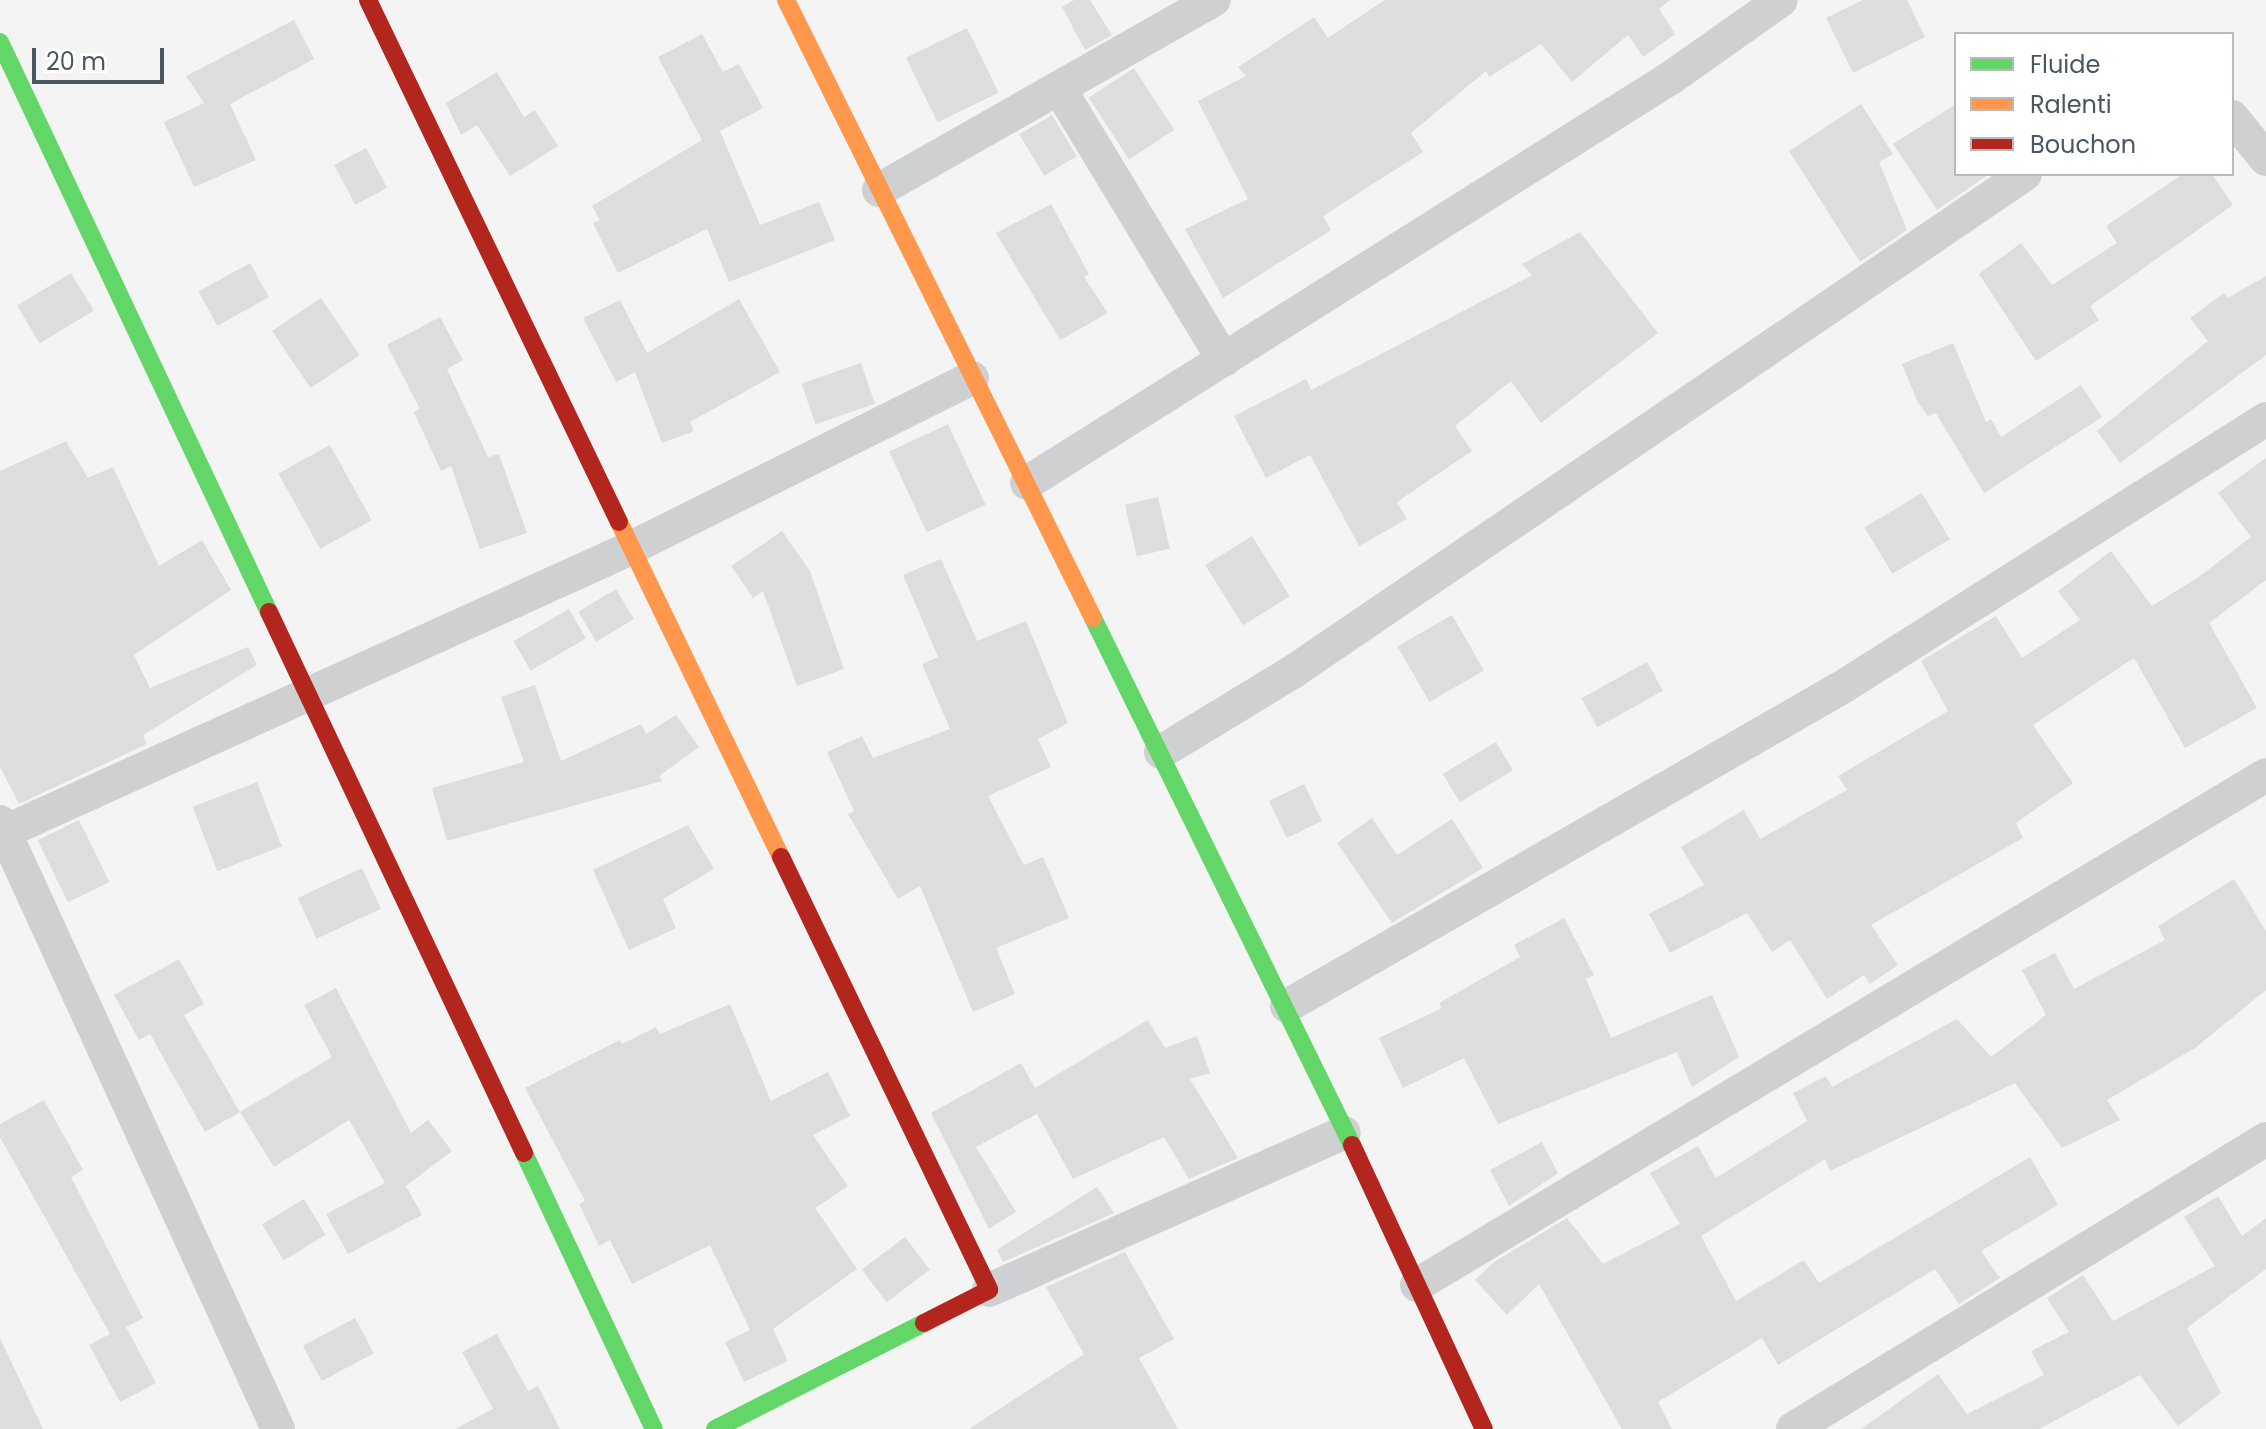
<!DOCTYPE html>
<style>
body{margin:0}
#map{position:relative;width:2266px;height:1429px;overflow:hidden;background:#f4f4f4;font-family:Poppins,sans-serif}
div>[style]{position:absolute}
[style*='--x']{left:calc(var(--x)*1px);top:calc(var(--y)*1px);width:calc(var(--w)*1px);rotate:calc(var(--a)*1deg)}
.building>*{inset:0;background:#ddddde;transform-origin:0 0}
.street>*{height:34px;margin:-17px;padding:0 17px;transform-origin:17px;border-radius:17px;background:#ced0d2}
.fast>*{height:18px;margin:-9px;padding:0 9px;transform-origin:9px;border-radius:9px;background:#63d668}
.slow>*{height:18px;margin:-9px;padding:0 9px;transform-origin:9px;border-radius:9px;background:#ff974d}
.jam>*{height:18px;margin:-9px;padding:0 9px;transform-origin:9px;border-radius:9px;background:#b3261e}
span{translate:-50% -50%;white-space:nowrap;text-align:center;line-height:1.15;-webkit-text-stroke:6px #fff;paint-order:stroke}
.legend{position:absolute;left:1954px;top:32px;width:280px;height:144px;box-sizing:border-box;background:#fff;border:2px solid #b7bbc0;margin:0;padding:10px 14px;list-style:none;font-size:24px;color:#4a5661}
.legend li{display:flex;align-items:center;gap:16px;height:40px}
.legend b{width:40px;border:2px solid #b7bbc0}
.scale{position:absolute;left:32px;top:48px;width:132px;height:36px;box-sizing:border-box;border:4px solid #4a5661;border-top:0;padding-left:10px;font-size:24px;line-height:28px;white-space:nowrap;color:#4a5661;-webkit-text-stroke:6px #fff;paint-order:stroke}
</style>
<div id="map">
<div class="building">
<i style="clip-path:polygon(1074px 0,1090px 0,1112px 35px,1085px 50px,1062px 7px)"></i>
<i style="clip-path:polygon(1385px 0,1670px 0,1659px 9px,1675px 34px,1643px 57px,1628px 35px,1572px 82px,1541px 44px,1489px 77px,1486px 71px,1411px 133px,1423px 152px,1323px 216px,1331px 230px,1223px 298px,1185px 229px,1248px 199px,1198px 101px,1246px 76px,1238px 67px,1314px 17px,1328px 38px)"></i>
<i style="clip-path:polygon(1863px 0,1907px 0,1925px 37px,1853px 73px,1826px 18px)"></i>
<i style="clip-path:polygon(294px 20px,314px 59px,230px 104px,256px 160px,194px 187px,164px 122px,204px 103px,186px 76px)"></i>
<i style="left:967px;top:28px;width:72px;height:68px;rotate:64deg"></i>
<i style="clip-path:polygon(702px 34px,723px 72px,739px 64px,763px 108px,720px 131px,760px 225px,819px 202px,835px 240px,729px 282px,707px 229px,618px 273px,593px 223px,600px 220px,592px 206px,702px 140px,658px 57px)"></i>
<i style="left:1134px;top:68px;width:74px;height:54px;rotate:57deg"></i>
<i style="clip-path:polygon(497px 72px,524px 117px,535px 110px,558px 146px,510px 176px,477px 125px,461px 135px,446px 103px)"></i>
<i style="clip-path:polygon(1861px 104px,1893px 154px,1879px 162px,1907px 230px,1860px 262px,1789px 151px)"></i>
<i style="clip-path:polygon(1956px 104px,1956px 174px,1989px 174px,1937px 210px,1893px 144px)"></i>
<i style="left:1052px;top:115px;width:48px;height:38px;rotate:59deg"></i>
<i style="left:366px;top:148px;width:45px;height:36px;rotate:62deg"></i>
<i style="clip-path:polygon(2183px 174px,2212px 174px,2233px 205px,2090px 306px,2099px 320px,2036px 361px,1979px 274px,2021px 243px,2052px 285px,2117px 243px,2106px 226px)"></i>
<i style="clip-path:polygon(1051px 204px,1089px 274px,1084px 277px,1108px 313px,1060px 340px,996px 233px)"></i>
<i style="clip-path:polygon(1580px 232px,1658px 333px,1541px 423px,1511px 381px,1455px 426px,1472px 451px,1397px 502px,1407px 519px,1359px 546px,1310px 455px,1266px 478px,1234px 416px,1306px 379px,1311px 390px,1408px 340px,1532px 275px,1522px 264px)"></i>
<i style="left:250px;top:263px;width:39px;height:59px;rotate:61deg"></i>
<i style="left:71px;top:273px;width:44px;height:63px;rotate:59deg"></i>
<i style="clip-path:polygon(2266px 276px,2266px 355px,2120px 463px,2097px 431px,2208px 341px,2190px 318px,2224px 293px,2228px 298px)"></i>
<i style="left:321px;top:298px;width:69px;height:59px;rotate:56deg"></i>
<i style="clip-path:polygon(739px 299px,780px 372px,690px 422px,694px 431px,662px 443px,635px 372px,616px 382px,583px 318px,620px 300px,647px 353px)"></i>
<i style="clip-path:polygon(440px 317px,463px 360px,447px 369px,488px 457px,499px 454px,527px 533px,480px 549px,451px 466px,441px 471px,414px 412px,420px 409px,387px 345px)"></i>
<i style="clip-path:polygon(1953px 343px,1986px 422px,1991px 419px,2001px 437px,2081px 385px,2102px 417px,1984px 493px,1936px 413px,1928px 416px,1918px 403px,1902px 364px)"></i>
<i style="left:861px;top:363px;width:43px;height:63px;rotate:71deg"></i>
<i style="left:948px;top:424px;width:89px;height:65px;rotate:65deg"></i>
<i style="clip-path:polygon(66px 441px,88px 478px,113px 467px,159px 566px,202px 540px,231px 590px,134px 655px,150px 688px,248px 647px,257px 665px,143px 735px,147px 744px,19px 804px,0 767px,0 471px)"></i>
<i style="left:330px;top:445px;width:86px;height:59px;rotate:61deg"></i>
<i style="clip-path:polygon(2266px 458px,2266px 580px,2209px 623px,2257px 708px,2185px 748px,2134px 658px,2033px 725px,2073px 783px,2016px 823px,2023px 838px,1871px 925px,1898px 965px,1870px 984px,1864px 975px,1827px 999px,1790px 940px,1772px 952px,1747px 913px,1670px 953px,1649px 914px,1704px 885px,1681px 847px,1744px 810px,1760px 839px,1847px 790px,1838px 776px,1948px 711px,1921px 661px,1996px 616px,2022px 658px,2080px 620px,2058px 591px,2111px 551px,2152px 606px,2200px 576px,2251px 537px,2218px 493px)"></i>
<i style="left:1922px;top:493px;width:54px;height:67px;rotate:59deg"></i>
<i style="left:1158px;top:497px;width:53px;height:34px;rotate:77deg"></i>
<i style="clip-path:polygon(782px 531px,810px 571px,844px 669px,797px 686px,763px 591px,753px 598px,731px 566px)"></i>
<i style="left:1252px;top:536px;width:71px;height:55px;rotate:58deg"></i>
<i style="clip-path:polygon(941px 559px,977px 641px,1026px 621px,1068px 723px,1038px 739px,1051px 767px,988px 796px,1024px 865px,1043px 857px,1069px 918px,996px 948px,1015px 994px,973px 1012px,920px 886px,898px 899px,848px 814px,854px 811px,827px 752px,862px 736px,873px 758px,950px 729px,922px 664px,938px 657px,903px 575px)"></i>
<i style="left:616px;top:589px;width:35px;height:44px;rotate:59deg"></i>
<i style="left:569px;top:609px;width:34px;height:64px;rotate:60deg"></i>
<i style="left:1452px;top:615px;width:64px;height:63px;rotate:60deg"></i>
<i style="left:1647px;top:662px;width:33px;height:75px;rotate:61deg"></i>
<i style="clip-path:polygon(535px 685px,561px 761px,641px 724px,646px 734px,676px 715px,699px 747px,659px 776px,662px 781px,447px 841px,432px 788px,524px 762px,501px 697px)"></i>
<i style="left:1496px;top:742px;width:33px;height:62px;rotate:59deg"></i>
<i style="left:257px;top:782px;width:69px;height:69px;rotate:69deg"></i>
<i style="left:1304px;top:784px;width:41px;height:39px;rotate:64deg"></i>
<i style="clip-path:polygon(1372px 818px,1397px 855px,1452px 819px,1483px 868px,1392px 923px,1337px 843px)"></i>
<i style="left:79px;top:820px;width:69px;height:46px;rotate:64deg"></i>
<i style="clip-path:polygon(688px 825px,714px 869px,663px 899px,676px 928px,629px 950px,593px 870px)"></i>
<i style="left:362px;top:868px;width:45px;height:71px;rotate:65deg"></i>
<i style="clip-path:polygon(2234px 879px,2266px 931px,2266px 990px,2195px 1048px,2107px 1100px,2120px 1120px,2062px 1148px,2015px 1083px,1830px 1171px,1825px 1159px,1701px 1236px,1736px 1301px,1804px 1260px,1819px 1283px,2030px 1157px,2058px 1205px,1981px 1251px,2000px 1278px,1959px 1304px,1935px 1269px,1778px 1365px,1762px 1338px,1658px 1402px,1672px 1429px,1622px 1429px,1539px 1284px,1507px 1315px,1475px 1280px,1494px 1262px,1567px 1218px,1603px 1264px,1680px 1224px,1650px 1173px,1698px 1146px,1716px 1178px,1807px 1121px,1793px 1093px,1826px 1076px,1832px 1087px,1957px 1019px,1991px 1057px,2046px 1015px,2022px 970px,2055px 953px,2074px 989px,2165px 940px,2158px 926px)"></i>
<i style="clip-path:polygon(1564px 918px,1594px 975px,1586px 979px,1611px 1038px,1712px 995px,1739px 1057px,1692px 1087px,1677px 1052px,1498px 1124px,1464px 1058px,1403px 1088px,1379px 1038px,1442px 1008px,1439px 1003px,1520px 957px,1514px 945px)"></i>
<i style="clip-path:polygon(179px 959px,204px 1004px,184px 1015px,240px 1112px,205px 1132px,150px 1034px,139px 1040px,114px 995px)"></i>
<i style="clip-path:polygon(336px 988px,411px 1133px,428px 1120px,452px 1151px,406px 1186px,422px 1215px,348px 1254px,326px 1214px,385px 1183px,349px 1120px,274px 1167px,240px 1112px,332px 1057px,304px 1005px)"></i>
<i style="clip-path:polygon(730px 1004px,771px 1101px,828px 1072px,850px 1116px,813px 1135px,848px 1186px,815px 1208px,857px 1269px,773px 1329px,788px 1361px,744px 1382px,725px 1342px,750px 1330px,710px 1245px,632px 1284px,610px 1240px,599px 1246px,579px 1204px,585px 1201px,525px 1088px,620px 1040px,622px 1044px,656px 1027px,660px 1034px)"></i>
<i style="clip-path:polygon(1148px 1020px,1165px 1048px,1197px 1036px,1210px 1073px,1190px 1079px,1238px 1158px,1189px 1179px,1164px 1137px,1073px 1179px,1037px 1114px,976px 1147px,1016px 1212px,989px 1229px,931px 1113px,1021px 1063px,1035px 1088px)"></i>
<i style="clip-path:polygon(44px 1100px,83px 1170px,71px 1177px,143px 1318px,126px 1327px,156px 1383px,120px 1402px,89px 1345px,110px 1334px,0 1137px,0 1124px)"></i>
<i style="clip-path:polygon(1542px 1142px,1558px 1173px,1509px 1206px,1490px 1170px)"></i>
<i style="clip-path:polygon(1097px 1187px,1114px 1213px,1003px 1262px,997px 1250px)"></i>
<i style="clip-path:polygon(2218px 1196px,2242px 1236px,2266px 1218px,2266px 1269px,2187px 1328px,2221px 1393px,2178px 1426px,2140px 1375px,2039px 1429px,1861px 1429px,1938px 1374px,1967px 1414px,2044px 1375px,2031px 1351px,2069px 1332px,2047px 1298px,2083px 1275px,2113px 1321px,2215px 1266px,2184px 1217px)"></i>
<i style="left:304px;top:1199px;width:42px;height:49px;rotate:59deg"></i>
<i style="left:905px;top:1237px;width:41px;height:54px;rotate:53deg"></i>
<i style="clip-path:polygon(1125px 1252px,1174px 1339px,1139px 1358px,1178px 1429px,969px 1429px,1084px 1354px,1046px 1287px)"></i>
<i style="left:355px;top:1318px;width:40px;height:59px;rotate:62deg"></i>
<i style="clip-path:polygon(497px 1334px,528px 1391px,538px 1386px,560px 1429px,455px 1429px,493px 1409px,462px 1352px)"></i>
<i style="clip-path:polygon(0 1338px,43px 1429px,0 1429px)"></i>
</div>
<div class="street">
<i style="--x:1059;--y:88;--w:318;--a:58.8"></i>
<i style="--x:2232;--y:117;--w:54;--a:51"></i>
<i style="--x:879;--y:190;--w:385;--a:-29.6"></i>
<i style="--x:1027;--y:483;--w:762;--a:-32.19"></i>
<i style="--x:1672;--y:77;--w:133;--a:-35.2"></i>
<i style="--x:1161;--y:752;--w:156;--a:-31.3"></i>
<i style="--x:1294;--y:671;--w:884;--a:-34.21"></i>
<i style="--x:0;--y:822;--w:668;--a:65.39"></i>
<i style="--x:0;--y:834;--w:693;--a:-24.38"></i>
<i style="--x:631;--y:548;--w:381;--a:-26.5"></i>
<i style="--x:1287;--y:1006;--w:639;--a:-29.86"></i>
<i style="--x:1841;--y:688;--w:503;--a:-32.33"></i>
<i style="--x:1417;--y:1285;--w:990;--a:-30.99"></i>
<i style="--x:989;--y:1290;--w:388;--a:-23.9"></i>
<i style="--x:1793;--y:1429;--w:555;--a:-31.51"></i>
</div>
<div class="fast">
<i style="--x:0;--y:42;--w:630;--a:64.74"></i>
<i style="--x:1093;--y:618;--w:587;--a:63.83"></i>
<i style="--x:524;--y:1153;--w:305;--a:64.8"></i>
<i style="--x:715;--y:1429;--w:234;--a:-26.9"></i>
</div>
<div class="slow">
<i style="--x:786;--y:0;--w:690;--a:63.58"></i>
<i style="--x:619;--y:522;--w:372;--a:64.2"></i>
</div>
<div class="jam">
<i style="--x:368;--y:0;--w:579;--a:64.32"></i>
<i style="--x:269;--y:612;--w:598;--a:64.76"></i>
<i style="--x:781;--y:857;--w:480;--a:64.3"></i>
<i style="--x:989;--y:1290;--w:73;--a:153.1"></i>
<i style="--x:1352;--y:1145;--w:313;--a:65.1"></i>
</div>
<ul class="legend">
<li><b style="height:10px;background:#63d668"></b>Fluide</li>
<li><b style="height:10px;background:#ff974d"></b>Ralenti</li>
<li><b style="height:10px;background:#b3261e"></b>Bouchon</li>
</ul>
<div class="scale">20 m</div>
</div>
